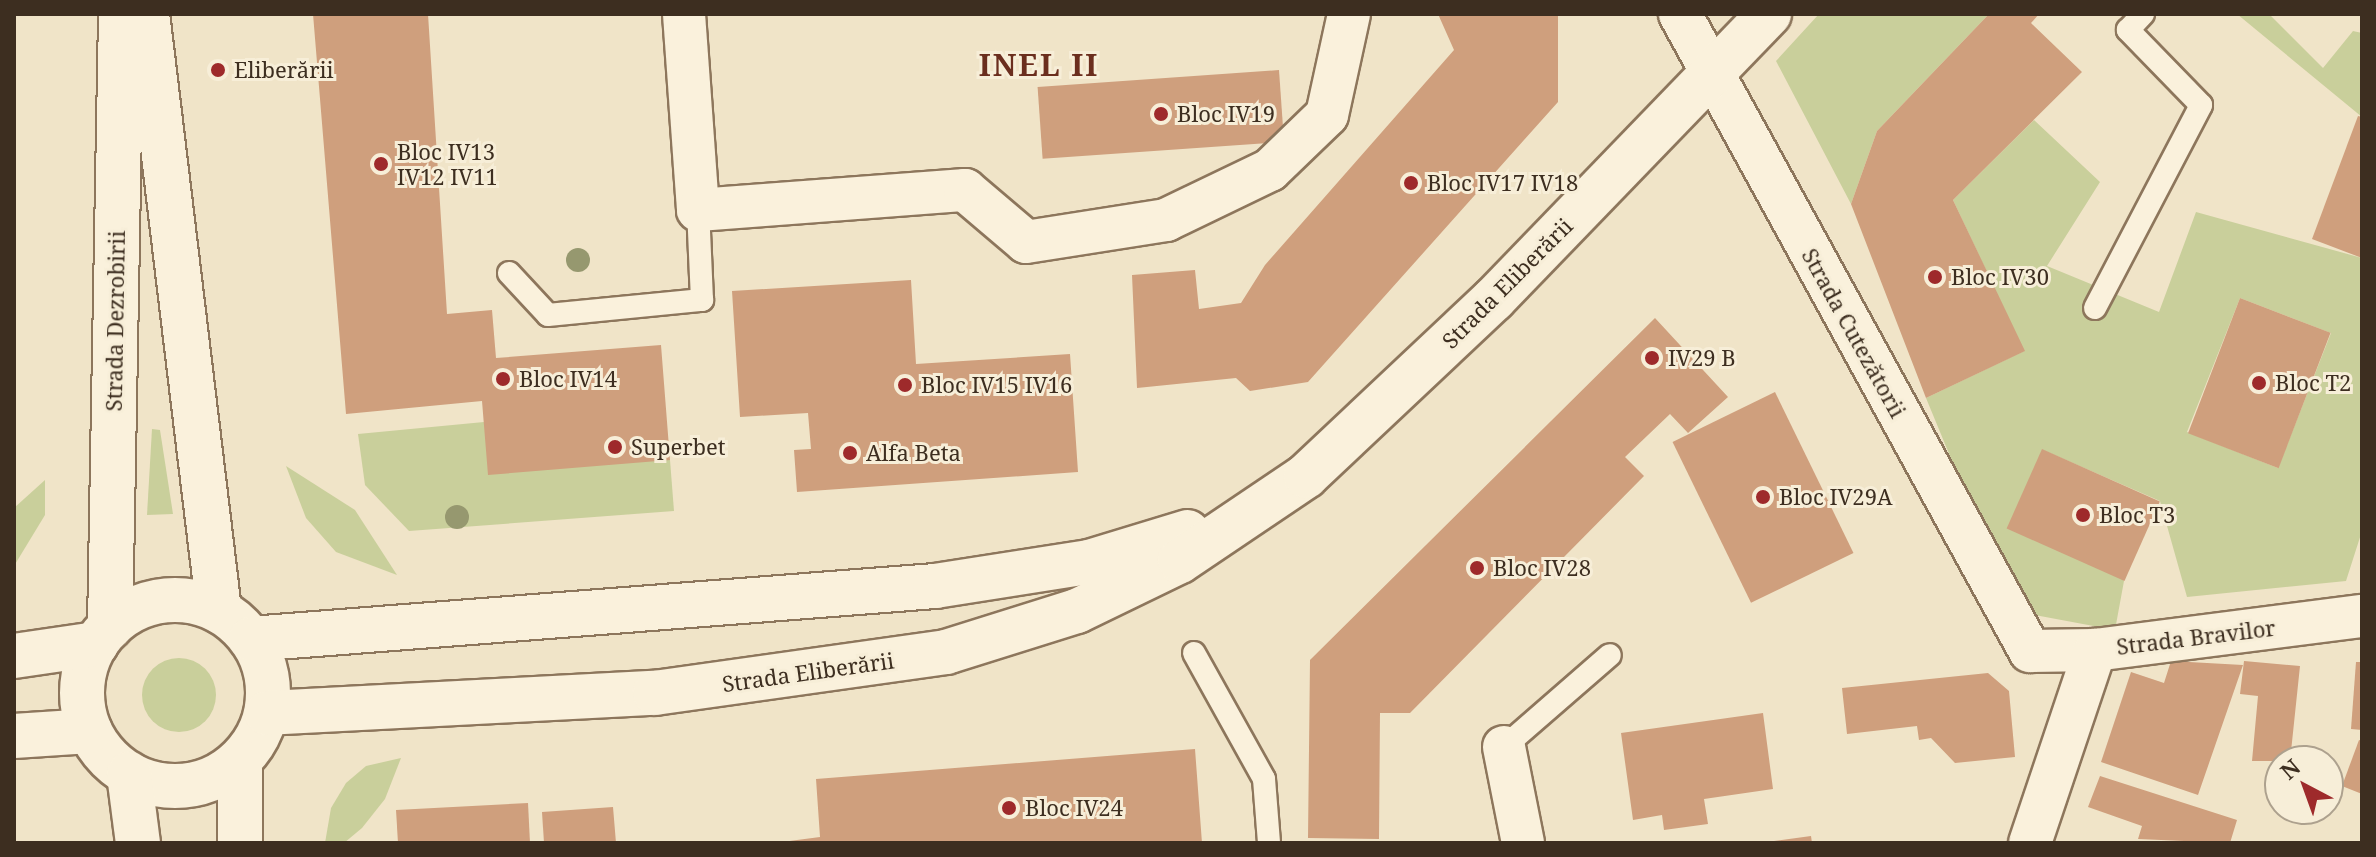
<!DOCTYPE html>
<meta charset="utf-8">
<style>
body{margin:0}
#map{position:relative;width:2376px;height:857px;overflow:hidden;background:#f0e4c8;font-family:"Noto Serif",serif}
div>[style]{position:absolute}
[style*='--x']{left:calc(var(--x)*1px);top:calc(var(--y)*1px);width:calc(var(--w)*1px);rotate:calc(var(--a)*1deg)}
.green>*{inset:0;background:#c9cf9b}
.round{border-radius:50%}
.building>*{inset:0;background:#cf9f7d;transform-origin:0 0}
.roads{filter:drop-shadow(2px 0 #8d765c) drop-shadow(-2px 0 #8d765c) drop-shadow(0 2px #8d765c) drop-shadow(0 -2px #8d765c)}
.lane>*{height:22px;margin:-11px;padding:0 11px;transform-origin:11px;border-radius:11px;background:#faf1dc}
.street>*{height:42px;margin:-21px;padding:0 21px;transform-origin:21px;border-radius:21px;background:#faf1dc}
.secondary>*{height:44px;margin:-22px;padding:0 22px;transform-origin:22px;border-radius:22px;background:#faf1dc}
.secondary>.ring{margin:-22px;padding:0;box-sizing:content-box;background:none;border:44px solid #faf1dc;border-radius:50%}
.trees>*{width:24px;height:24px;margin:-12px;border-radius:50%;background:#96986f}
.dots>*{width:22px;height:22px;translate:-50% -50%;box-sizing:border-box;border:4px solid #f7eed8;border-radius:50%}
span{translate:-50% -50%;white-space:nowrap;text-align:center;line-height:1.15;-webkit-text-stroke:6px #f7eed8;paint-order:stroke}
.poi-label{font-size:22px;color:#3d2e20}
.left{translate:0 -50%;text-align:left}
.street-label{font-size:22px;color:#3d2e20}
.district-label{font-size:30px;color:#6b2e1e;font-weight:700;letter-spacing:2px}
.frame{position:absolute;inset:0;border:16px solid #3d2e20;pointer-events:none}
.north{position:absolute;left:2264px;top:745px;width:80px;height:80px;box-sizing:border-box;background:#f7eed8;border:2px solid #ada18e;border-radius:50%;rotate:319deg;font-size:22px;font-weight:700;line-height:32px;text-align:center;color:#3d2e20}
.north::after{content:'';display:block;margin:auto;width:28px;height:36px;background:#9e2a2b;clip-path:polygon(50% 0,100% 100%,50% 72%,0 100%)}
</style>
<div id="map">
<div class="green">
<i style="clip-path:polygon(1819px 14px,1989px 14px,1877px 131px,1851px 204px,1776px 61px)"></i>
<i style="clip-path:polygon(2237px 14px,2269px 14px,2323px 68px,2353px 31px,2362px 33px,2362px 117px)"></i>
<i style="clip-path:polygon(evenodd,2034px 120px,2100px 182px,2047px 266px,2159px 312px,2196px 212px,2362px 258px,2362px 531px,2346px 581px,2187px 597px,2160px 501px,2043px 450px,2124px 581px,2115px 630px,2014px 611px,1926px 398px,2024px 351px,1953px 200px,2034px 120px,2240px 298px,2331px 333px,2278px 468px,2187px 432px,2240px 298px)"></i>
<i style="clip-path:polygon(484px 422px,670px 460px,674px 511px,409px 531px,365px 485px,358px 434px)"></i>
<i style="clip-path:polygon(152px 429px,160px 430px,173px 514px,147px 515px)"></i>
<i style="clip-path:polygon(286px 466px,355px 510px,397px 575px,336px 552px,306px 518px)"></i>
<i style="clip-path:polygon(45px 480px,45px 515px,14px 566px,14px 508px)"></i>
<i class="round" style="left:142px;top:658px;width:74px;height:74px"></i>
<i style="clip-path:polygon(401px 758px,385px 799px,362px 828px,344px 843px,325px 843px,331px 808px,346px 783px,366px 766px)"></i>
</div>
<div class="building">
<i style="clip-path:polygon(313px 14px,428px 14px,447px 314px,492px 310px,496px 358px,661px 345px,670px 460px,488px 475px,482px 401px,346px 414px)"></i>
<i style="clip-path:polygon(1438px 14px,1558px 14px,1558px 102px,1308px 382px,1250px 391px,1236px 378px,1137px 388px,1132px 275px,1195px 270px,1199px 309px,1241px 303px,1265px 265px,1454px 50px)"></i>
<i style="clip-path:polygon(1989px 14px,2039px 14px,2031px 23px,2082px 72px,1953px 200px,2025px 351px,1926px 398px,1851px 204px,1877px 131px)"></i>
<i style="left:1279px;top:70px;width:72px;height:242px;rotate:86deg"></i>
<i style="clip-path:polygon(2358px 116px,2362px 117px,2362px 258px,2312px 239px)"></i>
<i style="clip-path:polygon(911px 280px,916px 364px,1070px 354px,1078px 472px,797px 492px,794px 450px,811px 449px,808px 413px,740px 417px,732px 291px)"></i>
<i style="left:2240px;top:298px;width:97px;height:145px;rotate:21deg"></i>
<i style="clip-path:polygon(1655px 318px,1728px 397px,1688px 433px,1670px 414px,1625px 457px,1644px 476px,1410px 713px,1380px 713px,1379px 839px,1308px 838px,1310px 660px)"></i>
<i style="left:1775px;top:392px;width:179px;height:114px;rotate:64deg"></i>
<i style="left:2042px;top:449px;width:129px;height:87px;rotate:24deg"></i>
<i style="clip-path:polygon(2171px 661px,2243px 665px,2198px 795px,2101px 762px,2131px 672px,2164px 683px)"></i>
<i style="clip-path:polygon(2244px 661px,2300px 666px,2290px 761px,2252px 761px,2258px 696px,2240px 694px)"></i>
<i style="clip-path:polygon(2356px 662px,2362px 662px,2362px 730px,2351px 729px)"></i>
<i style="clip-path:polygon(1988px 673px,2009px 691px,2015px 757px,1955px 763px,1931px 738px,1919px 740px,1917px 726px,1847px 734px,1842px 688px)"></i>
<i style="clip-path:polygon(1763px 713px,1773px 789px,1704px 799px,1708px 824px,1664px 830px,1662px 815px,1633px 820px,1621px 733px)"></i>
<i style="clip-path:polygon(2359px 740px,2362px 741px,2362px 794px,2342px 786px)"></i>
<i style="clip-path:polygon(1195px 749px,1202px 843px,774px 843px,820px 837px,816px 779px)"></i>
<i style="clip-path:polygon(2100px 776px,2237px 820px,2230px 843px,2138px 839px,2142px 826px,2088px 807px)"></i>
<i style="clip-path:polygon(528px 803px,530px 843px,398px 843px,396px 810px)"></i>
<i style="clip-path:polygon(613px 807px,616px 843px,544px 843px,542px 812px)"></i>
<i style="clip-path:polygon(1811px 836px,1812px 843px,1774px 843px,1774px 841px)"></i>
</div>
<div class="roads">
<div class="lane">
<i style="--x:509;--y:273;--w:57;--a:47.1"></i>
<i style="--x:548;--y:315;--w:155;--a:-5.6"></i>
<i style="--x:702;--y:300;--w:90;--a:-92.5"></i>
<i style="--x:2095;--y:308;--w:229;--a:-62.4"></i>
<i style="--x:2201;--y:105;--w:105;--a:-134.2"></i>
<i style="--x:2128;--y:30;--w:22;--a:-47"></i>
<i style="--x:1194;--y:653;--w:144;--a:60.9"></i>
<i style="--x:1264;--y:779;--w:64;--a:85.5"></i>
<i style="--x:1504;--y:747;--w:140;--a:-41"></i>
</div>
<div class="street">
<i style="--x:684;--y:14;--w:196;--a:85.9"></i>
<i style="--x:698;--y:210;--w:268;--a:-4.3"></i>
<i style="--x:965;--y:190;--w:80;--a:40.4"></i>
<i style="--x:1026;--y:242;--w:142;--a:-8.9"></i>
<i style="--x:1166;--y:220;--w:115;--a:-25.7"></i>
<i style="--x:1270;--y:170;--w:79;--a:-44"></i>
<i style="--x:1327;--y:115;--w:103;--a:-77.7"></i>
<i style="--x:1680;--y:14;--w:727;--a:61.21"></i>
<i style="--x:2030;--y:651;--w:65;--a:-0.9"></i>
<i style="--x:2095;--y:650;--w:269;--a:-7.3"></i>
<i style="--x:1504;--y:747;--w:98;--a:78.8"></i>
<i style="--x:2030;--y:843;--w:204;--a:-71.4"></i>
</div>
<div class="secondary">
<i style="--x:147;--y:14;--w:601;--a:83.12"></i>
<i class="ring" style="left:82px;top:600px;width:142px;height:142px"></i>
<i style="--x:110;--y:627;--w:613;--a:-88.97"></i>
<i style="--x:251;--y:639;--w:686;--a:-4.43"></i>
<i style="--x:935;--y:586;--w:156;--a:-8.9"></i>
<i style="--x:1089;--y:562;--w:103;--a:-16.9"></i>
<i style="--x:14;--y:656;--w:83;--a:-8.3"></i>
<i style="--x:267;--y:713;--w:389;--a:-3"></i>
<i style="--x:655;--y:693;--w:294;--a:-8"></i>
<i style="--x:946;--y:652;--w:137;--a:-17.4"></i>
<i style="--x:1077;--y:611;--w:114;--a:-25.9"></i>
<i style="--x:1180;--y:561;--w:152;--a:-34"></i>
<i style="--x:1306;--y:476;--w:258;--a:-43.3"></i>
<i style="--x:1494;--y:299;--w:396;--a:-46"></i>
<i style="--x:14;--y:736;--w:76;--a:-3.8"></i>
<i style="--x:240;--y:761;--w:82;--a:90"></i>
<i style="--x:129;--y:774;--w:70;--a:82.6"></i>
</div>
</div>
<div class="trees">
<i style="left:578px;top:260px"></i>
<i style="left:457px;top:517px"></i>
</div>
<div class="dots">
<i style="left:218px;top:70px;background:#9e2a2b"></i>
<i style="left:1161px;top:114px;background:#9e2a2b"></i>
<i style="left:381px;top:164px;background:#9e2a2b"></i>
<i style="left:1411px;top:183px;background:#9e2a2b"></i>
<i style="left:1935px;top:277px;background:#9e2a2b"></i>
<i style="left:1652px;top:358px;background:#9e2a2b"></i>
<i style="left:503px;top:379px;background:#9e2a2b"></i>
<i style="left:2259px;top:383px;background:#9e2a2b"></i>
<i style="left:905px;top:385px;background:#9e2a2b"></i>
<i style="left:615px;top:447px;background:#9e2a2b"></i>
<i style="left:850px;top:453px;background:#9e2a2b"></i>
<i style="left:1763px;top:497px;background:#9e2a2b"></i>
<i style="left:2083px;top:515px;background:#9e2a2b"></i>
<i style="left:1477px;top:568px;background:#9e2a2b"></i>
<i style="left:1009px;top:808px;background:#9e2a2b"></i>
</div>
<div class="poi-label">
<span class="left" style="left:234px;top:70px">Eliberării</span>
<span class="left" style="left:1177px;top:114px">Bloc IV19</span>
<span class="left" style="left:397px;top:164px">Bloc IV13<br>IV12 IV11</span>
<span class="left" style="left:1427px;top:183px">Bloc IV17 IV18</span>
<span class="left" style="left:1951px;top:277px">Bloc IV30</span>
<span class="left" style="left:1668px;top:358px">IV29 B</span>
<span class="left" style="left:519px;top:379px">Bloc IV14</span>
<span class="left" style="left:2275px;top:383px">Bloc T2</span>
<span class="left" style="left:921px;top:385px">Bloc IV15 IV16</span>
<span class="left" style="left:631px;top:447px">Superbet</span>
<span class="left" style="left:866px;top:453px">Alfa Beta</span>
<span class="left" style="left:1779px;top:497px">Bloc IV29A</span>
<span class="left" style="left:2099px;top:515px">Bloc T3</span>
<span class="left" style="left:1493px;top:568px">Bloc IV28</span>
<span class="left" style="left:1025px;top:808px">Bloc IV24</span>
</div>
<div class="street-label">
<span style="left:1507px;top:283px;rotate:-45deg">Strada Eliberării</span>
<span style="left:115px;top:321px;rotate:-89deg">Strada Dezrobirii</span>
<span style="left:1854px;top:333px;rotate:61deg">Strada Cutezătorii</span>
<span style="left:2196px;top:637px;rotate:-7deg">Strada Bravilor</span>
<span style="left:808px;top:672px;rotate:-8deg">Strada Eliberării</span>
</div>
<div class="district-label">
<span style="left:1039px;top:65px">INEL II</span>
</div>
<div class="frame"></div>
<div class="north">N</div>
</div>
